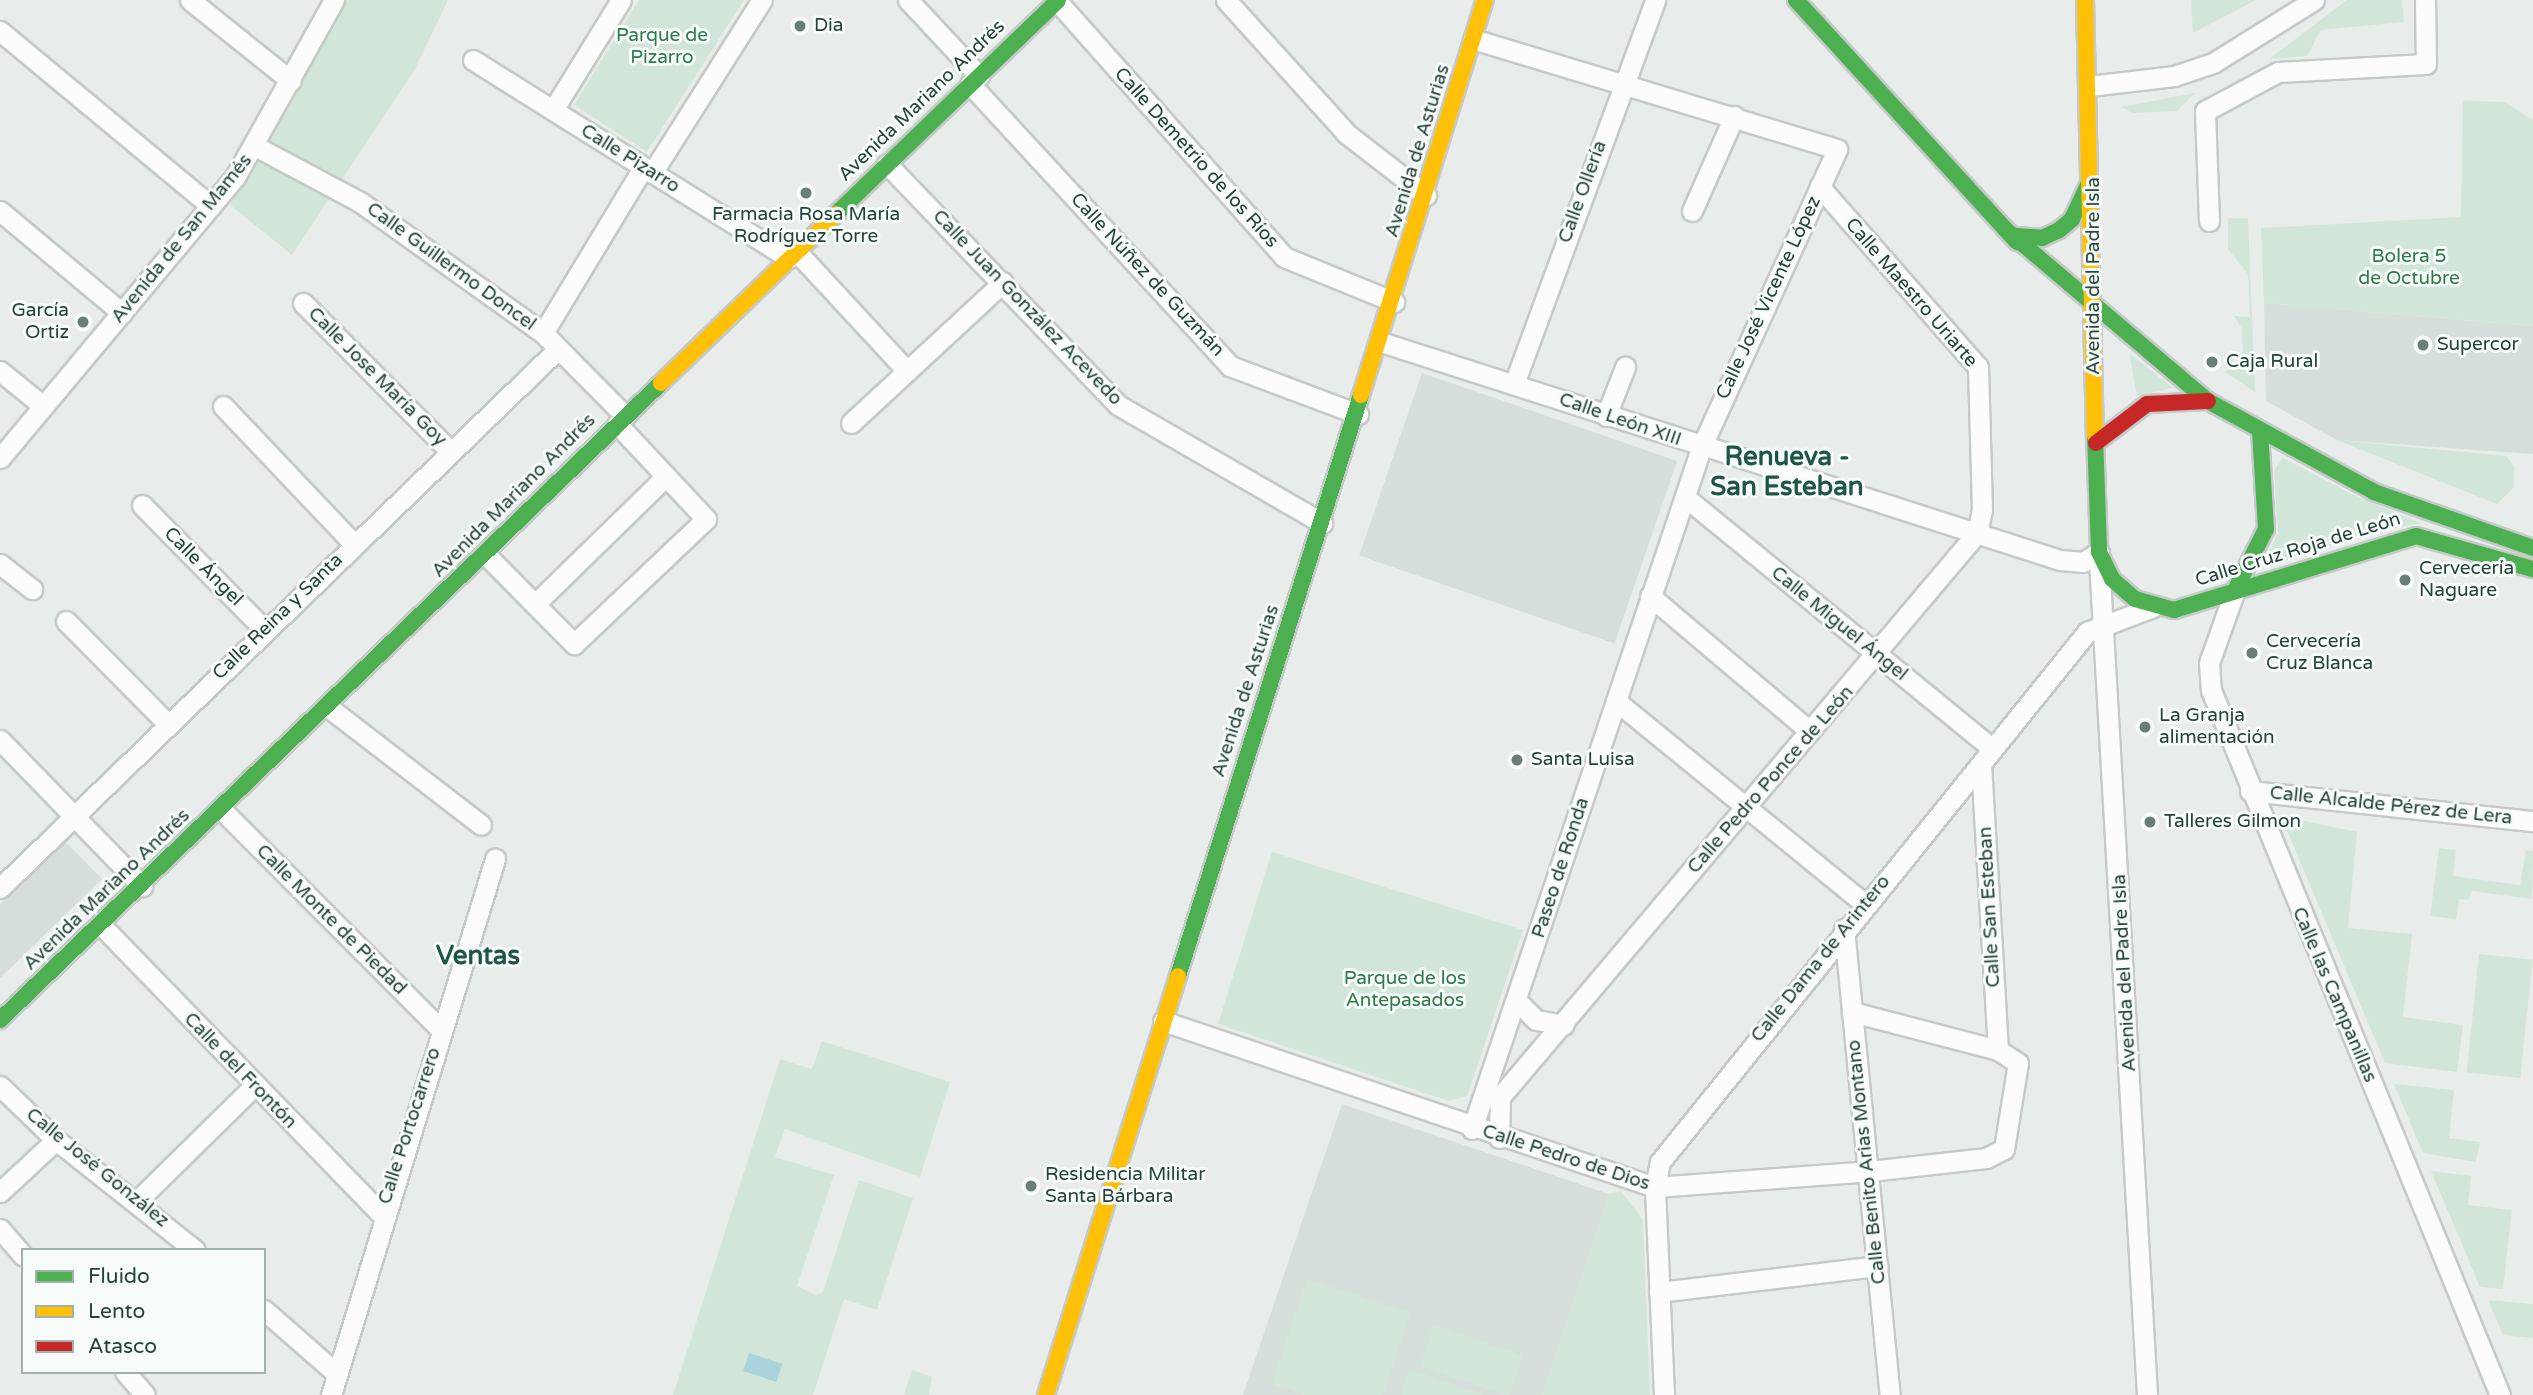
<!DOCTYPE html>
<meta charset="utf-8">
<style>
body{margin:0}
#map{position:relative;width:2533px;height:1395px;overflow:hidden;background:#e8edeb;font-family:"Varela Round",sans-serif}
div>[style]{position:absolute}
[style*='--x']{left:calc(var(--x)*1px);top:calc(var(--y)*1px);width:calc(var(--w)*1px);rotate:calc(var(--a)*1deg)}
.built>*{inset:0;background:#d6dedb;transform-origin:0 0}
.green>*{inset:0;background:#d1e6d8;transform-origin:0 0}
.water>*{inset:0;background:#a9d4db;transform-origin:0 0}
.roads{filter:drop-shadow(2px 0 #c5cac8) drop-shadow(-2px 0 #c5cac8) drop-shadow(0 2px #c5cac8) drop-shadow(0 -2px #c5cac8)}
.street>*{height:19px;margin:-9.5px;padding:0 9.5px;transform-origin:9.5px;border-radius:9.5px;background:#fcfcfc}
.fast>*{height:16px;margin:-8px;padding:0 8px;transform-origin:8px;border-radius:8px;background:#4caf50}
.slow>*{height:16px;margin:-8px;padding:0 8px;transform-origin:8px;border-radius:8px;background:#ffc107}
.jam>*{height:16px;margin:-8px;padding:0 8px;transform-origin:8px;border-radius:8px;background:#c62828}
.dots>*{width:19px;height:19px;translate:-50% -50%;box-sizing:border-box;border:4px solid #f7fbf9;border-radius:50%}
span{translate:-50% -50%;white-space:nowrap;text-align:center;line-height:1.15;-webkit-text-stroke:6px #f7fbf9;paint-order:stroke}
.poi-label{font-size:19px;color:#24423a}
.left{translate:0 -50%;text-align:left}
.right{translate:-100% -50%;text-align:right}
.park-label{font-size:19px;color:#2d7a4b}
.street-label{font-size:19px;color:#24423a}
.district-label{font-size:26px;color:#1f5548;font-weight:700}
.legend{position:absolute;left:21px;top:1248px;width:245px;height:126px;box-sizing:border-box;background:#f7fbf9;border:2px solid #a3b1ad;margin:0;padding:9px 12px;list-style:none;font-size:21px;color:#24423a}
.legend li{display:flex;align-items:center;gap:14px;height:35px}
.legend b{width:35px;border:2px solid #a3b1ad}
</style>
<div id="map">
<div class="built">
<i style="clip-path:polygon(2264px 303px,2533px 326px,2533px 454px,2337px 440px,2266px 401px)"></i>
<i style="left:1422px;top:373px;width:270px;height:193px;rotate:19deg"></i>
<i style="clip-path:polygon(65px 841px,102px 879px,0 978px,0 904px)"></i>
<i style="clip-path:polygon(1342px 1104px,1609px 1194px,1542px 1395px,1243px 1395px)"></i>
</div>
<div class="green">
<i style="clip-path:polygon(348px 0,448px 0,415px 69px,292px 255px,230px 205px)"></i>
<i style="clip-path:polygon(639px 0,744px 0,647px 152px,574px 105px)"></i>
<i style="clip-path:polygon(2191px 0,2256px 0,2193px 33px)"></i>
<i style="clip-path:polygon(2347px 0,2402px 0,2404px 22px,2321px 30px,2307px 56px,2269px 59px)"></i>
<i style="clip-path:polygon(2195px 93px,2177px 111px,2133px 113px,2121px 107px)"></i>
<i style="clip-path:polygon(2463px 101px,2505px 102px,2533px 120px,2533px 326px,2264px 303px,2261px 228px,2461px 217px)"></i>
<i style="clip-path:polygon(2228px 218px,2248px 218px,2255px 392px,2225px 372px,2243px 362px,2242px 329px,2234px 316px,2250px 317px,2248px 274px,2228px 249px)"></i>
<i style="clip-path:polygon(2129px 353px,2173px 388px,2137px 396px)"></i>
<i style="clip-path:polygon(2337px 440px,2506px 456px,2514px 466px,2514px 487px,2497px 504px)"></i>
<i style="clip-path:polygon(2283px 458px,2354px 495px,2421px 523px,2356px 536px,2261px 568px,2278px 533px,2274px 470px)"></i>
<i style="clip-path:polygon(2281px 816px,2357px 832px,2348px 928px,2412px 934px,2403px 1017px,2463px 1025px,2457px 1072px,2385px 1063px)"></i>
<i style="clip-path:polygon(2439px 848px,2456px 850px,2453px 876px,2520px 885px,2526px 850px,2533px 851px,2532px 899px,2471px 891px,2469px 900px,2459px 899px,2456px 919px,2430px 916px)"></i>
<i style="clip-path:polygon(1272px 852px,1523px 930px,1467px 1096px,1449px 1101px,1218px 1024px)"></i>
<i style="left:2479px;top:954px;width:54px;height:119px;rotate:6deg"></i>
<i style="clip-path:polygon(822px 1041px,950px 1082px,920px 1177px,785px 1129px,775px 1157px,834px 1175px,797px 1286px,816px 1295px,823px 1292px,859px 1180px,913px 1198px,877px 1310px,844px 1299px,813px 1395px,673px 1395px,780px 1059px,812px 1069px)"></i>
<i style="clip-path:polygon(2394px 1084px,2454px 1090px,2449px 1138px,2480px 1142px,2476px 1162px,2423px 1153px)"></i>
<i style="clip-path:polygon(2431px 1171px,2471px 1176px,2468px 1205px,2512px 1210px,2503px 1289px,2480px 1287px)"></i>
<i style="clip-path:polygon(1621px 1191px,1643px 1220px,1650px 1395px,1542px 1395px,1609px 1194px)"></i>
<i style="clip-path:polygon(1307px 1279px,1410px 1313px,1383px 1395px,1304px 1395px,1272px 1384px)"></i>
<i style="clip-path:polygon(2488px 1300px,2533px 1304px,2533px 1338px,2503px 1335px)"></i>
<i style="left:1434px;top:1325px;width:94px;height:43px;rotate:19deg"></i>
<i style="clip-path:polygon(912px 1370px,932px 1377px,929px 1395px,904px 1395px)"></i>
<i style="clip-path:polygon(1409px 1370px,1483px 1395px,1401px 1395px)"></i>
</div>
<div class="water">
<i style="left:749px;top:1353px;width:35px;height:19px;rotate:18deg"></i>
</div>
<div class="roads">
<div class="street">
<i style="--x:190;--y:0;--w:129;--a:38.7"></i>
<i style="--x:908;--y:0;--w:104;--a:46.9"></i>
<i style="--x:1226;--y:0;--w:181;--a:47.9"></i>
<i style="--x:1347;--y:134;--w:100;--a:37.7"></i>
<i style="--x:1057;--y:1;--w:342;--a:48.4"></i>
<i style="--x:1284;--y:257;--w:119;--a:22.2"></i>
<i style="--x:0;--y:31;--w:274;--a:39.7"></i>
<i style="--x:473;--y:60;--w:373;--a:32.1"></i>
<i style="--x:970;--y:84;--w:384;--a:47.3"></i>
<i style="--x:1230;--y:366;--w:137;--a:20.6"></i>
<i style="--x:2089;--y:86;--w:86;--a:-6.7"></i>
<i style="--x:2174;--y:76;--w:41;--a:-18.4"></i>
<i style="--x:2213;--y:63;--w:119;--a:-32"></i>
<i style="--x:553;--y:110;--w:129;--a:-58.3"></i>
<i style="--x:257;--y:147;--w:117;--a:28.1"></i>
<i style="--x:360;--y:202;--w:225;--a:35.6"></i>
<i style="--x:543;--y:333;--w:117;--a:45.3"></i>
<i style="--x:887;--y:164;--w:334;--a:46.2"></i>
<i style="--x:1118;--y:405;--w:236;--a:30"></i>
<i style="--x:652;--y:173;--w:205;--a:-57.6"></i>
<i style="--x:0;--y:211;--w:159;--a:39.9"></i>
<i style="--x:1692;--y:211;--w:104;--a:-66.1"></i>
<i style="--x:2209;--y:221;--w:110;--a:-92.1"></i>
<i style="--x:2205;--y:111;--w:83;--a:-28.1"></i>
<i style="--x:2278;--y:72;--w:148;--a:-3.1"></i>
<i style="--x:2426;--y:64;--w:64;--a:-90.9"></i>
<i style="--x:796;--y:251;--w:163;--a:47.2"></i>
<i style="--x:303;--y:303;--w:209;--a:45.2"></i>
<i style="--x:543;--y:333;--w:193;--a:-58.8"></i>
<i style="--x:1381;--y:342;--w:713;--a:17.8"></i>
<i style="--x:2060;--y:560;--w:23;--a:5"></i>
<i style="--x:2083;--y:562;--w:19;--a:-32"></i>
<i style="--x:0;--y:371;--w:55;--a:39.1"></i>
<i style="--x:1514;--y:384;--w:409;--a:-69.8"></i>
<i style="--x:223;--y:406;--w:190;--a:46.5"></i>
<i style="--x:1606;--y:416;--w:53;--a:-68.8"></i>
<i style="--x:851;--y:423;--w:207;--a:-42.8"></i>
<i style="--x:0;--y:458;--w:366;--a:-50.1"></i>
<i style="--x:235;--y:177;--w:203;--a:-60.8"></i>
<i style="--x:1685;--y:497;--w:398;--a:39.3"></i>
<i style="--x:142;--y:505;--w:175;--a:45.5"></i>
<i style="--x:485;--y:554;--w:127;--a:45.3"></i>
<i style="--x:574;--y:644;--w:182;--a:-43.4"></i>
<i style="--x:706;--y:519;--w:130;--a:-133.1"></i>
<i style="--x:2099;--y:560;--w:836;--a:86.71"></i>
<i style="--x:0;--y:564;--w:41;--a:38"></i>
<i style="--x:2235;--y:590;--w:77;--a:109.6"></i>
<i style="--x:2209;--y:663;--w:27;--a:86"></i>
<i style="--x:2211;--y:690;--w:762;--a:67.71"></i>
<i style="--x:1650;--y:596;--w:209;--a:40.2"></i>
<i style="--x:535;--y:604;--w:183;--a:-44.3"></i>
<i style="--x:66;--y:621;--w:144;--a:45.3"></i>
<i style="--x:1616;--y:701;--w:320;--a:39.2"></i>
<i style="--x:328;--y:707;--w:193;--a:37.6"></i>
<i style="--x:0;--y:740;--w:204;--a:45.8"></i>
<i style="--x:1981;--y:764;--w:287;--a:86.6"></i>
<i style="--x:2250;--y:791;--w:285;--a:6.1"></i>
<i style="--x:222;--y:810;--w:310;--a:45.1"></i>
<i style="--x:0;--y:888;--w:776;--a:-44.01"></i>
<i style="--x:101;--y:925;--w:404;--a:45.9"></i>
<i style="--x:1844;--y:929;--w:468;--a:84.4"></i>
<i style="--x:1518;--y:1002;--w:25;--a:45"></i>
<i style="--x:1536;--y:1020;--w:28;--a:10"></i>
<i style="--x:1163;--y:1021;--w:519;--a:18.64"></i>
<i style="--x:1655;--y:1187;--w:207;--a:-4.2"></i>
<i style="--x:1861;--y:1172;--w:126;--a:-6.4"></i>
<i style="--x:1986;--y:1158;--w:20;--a:-27"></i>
<i style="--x:2004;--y:1149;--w:87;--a:-80.8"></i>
<i style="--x:2018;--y:1063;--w:24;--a:-147"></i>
<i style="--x:1998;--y:1050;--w:151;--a:-165.4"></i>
<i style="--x:0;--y:1086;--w:78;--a:44"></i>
<i style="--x:56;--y:1140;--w:177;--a:38.4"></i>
<i style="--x:1472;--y:1129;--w:718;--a:-71.41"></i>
<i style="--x:1701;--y:448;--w:328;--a:-65.5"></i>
<i style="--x:1837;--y:149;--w:380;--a:-163.2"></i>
<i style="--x:1499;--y:1138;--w:41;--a:-88.6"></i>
<i style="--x:1500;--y:1097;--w:739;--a:-49.78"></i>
<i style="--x:1977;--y:533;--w:24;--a:-78"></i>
<i style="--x:1982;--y:510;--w:143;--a:-91.6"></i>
<i style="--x:1978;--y:367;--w:240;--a:-131.3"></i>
<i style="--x:0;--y:1192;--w:76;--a:-42.9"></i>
<i style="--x:138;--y:1200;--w:163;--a:-44.5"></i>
<i style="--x:0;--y:1229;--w:35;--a:49"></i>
<i style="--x:1659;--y:1292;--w:220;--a:-6.8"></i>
<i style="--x:264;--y:1310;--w:97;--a:41.2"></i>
<i style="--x:125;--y:1372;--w:30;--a:49"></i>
<i style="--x:331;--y:1395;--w:561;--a:-72.99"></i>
<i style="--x:1664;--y:1395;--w:208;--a:-92.5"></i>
<i style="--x:1655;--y:1187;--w:25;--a:-79"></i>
<i style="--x:1660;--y:1162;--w:681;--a:-51.14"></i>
<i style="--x:2087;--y:632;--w:71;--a:-20.7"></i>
</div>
<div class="fast">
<i style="--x:1796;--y:0;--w:328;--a:47.6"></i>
<i style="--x:836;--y:214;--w:308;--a:-43.9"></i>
<i style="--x:2005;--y:229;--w:266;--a:40.3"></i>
<i style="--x:2208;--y:401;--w:189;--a:28.7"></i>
<i style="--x:2374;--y:492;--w:169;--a:19.4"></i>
<i style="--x:2016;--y:236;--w:26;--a:4"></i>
<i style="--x:2042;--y:238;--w:19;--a:-25"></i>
<i style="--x:2059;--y:230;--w:17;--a:-40"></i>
<i style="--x:2072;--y:219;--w:42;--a:-64.7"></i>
<i style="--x:2095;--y:435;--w:117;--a:88"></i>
<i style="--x:2099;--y:552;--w:30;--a:64"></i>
<i style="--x:2112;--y:579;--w:30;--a:41"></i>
<i style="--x:2135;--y:599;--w:41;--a:15.8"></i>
<i style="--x:2174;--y:610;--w:253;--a:-17"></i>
<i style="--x:2416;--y:536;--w:122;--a:15.8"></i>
<i style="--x:2235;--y:590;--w:68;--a:-63.1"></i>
<i style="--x:2266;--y:529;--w:97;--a:-93.5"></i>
<i style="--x:1178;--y:976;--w:609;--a:-72.52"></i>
<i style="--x:0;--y:1020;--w:918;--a:-43.94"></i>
</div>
<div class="slow">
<i style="--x:2085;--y:0;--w:435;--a:88.7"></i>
<i style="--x:661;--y:383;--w:243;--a:-44"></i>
<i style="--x:1361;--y:395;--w:414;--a:-72.6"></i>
<i style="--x:1046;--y:1395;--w:439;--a:-72.5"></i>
</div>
<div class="jam">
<i style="--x:2096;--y:443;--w:64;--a:-37.4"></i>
<i style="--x:2147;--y:404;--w:61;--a:-2.8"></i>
</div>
</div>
<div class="dots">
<i style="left:800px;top:26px;background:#697e78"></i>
<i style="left:806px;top:193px;background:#697e78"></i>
<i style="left:83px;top:322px;background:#697e78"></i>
<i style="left:2423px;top:345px;background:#697e78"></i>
<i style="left:2212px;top:362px;background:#697e78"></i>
<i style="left:2405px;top:580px;background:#697e78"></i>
<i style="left:2252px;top:653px;background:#697e78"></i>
<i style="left:2145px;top:727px;background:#697e78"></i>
<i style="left:1517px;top:760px;background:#697e78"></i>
<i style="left:2150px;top:822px;background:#697e78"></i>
<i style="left:1031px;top:1186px;background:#697e78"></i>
</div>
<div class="poi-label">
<span class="left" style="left:814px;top:26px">Dia</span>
<span style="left:806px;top:226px">Farmacia Rosa María<br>Rodríguez Torre</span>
<span class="right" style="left:69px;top:322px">García<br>Ortiz</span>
<span class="left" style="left:2437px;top:345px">Supercor</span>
<span class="left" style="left:2226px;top:362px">Caja Rural</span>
<span class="left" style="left:2419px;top:580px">Cervecería<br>Naguare</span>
<span class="left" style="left:2266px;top:653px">Cervecería<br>Cruz Blanca</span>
<span class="left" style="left:2159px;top:727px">La Granja<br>alimentación</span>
<span class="left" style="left:1531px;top:760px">Santa Luisa</span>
<span class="left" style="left:2164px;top:822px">Talleres Gilmon</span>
<span class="left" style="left:1045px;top:1186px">Residencia Militar<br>Santa Bárbara</span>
</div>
<div class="park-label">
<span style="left:662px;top:47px">Parque de<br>Pizarro</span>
<span style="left:2409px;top:268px">Bolera 5<br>de Octubre</span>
<span style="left:1405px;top:990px">Parque de los<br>Antepasados</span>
</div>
<div class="street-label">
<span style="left:922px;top:101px;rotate:-44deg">Avenida Mariano Andrés</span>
<span style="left:1418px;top:151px;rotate:-73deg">Avenida de Asturias</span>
<span style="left:1196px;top:158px;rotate:48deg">Calle Demetrio de los Ríos</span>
<span style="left:630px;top:159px;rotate:32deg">Calle Pizarro</span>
<span style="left:1583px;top:192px;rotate:-70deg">Calle Ollería</span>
<span style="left:182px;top:239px;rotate:-51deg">Avenida de San Mamés</span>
<span style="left:451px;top:267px;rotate:36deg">Calle Guillermo Doncel</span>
<span style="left:1147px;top:275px;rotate:47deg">Calle Núñez de Guzmán</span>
<span style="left:2094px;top:276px;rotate:-90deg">Avenida del Padre Isla</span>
<span style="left:1911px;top:293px;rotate:49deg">Calle Maestro Uriarte</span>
<span style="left:1769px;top:298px;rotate:-65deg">Calle José Vicente López</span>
<span style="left:1027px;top:308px;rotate:46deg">Calle Juan González Acevedo</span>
<span style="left:377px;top:377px;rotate:45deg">Calle Jose María Goy</span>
<span style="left:1620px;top:420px;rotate:19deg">Calle León XIII</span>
<span style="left:514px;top:496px;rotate:-45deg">Avenida Mariano Andrés</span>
<span style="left:2298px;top:550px;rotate:-17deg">Calle Cruz Roja de León</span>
<span style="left:203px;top:567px;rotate:45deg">Calle Ángel</span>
<span style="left:278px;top:617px;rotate:-44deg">Calle Reina y Santa</span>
<span style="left:1839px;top:624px;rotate:39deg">Calle Miguel Ángel</span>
<span style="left:1246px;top:691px;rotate:-72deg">Avenida de Asturias</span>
<span style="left:1771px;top:780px;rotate:-49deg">Calle Pedro Ponce de León</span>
<span style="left:2391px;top:806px;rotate:6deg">Calle Alcalde Pérez de Lera</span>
<span style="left:1561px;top:868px;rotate:-72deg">Paseo de Ronda</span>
<span style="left:107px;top:890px;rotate:-44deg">Avenida Mariano Andrés</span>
<span style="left:1990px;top:907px;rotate:-93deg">Calle San Esteban</span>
<span style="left:331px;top:920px;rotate:45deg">Calle Monte de Piedad</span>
<span style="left:1821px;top:959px;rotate:-51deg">Calle Dama de Arintero</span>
<span style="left:2125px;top:973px;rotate:-93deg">Avenida del Padre Isla</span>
<span style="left:2334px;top:995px;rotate:67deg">Calle las Campanillas</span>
<span style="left:240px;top:1071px;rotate:46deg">Calle del Frontón</span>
<span style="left:410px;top:1126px;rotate:-72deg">Calle Portocarrero</span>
<span style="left:1566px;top:1158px;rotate:18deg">Calle Pedro de Dios</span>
<span style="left:1867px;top:1162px;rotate:-96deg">Calle Benito Arias Montano</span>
<span style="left:97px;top:1168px;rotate:39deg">Calle José González</span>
</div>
<div class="district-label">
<span style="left:1787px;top:472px">Renueva -<br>San Esteban</span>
<span style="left:478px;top:956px">Ventas</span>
</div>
<ul class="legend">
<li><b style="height:9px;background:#4caf50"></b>Fluido</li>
<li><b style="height:9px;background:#ffc107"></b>Lento</li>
<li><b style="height:9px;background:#c62828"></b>Atasco</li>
</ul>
</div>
